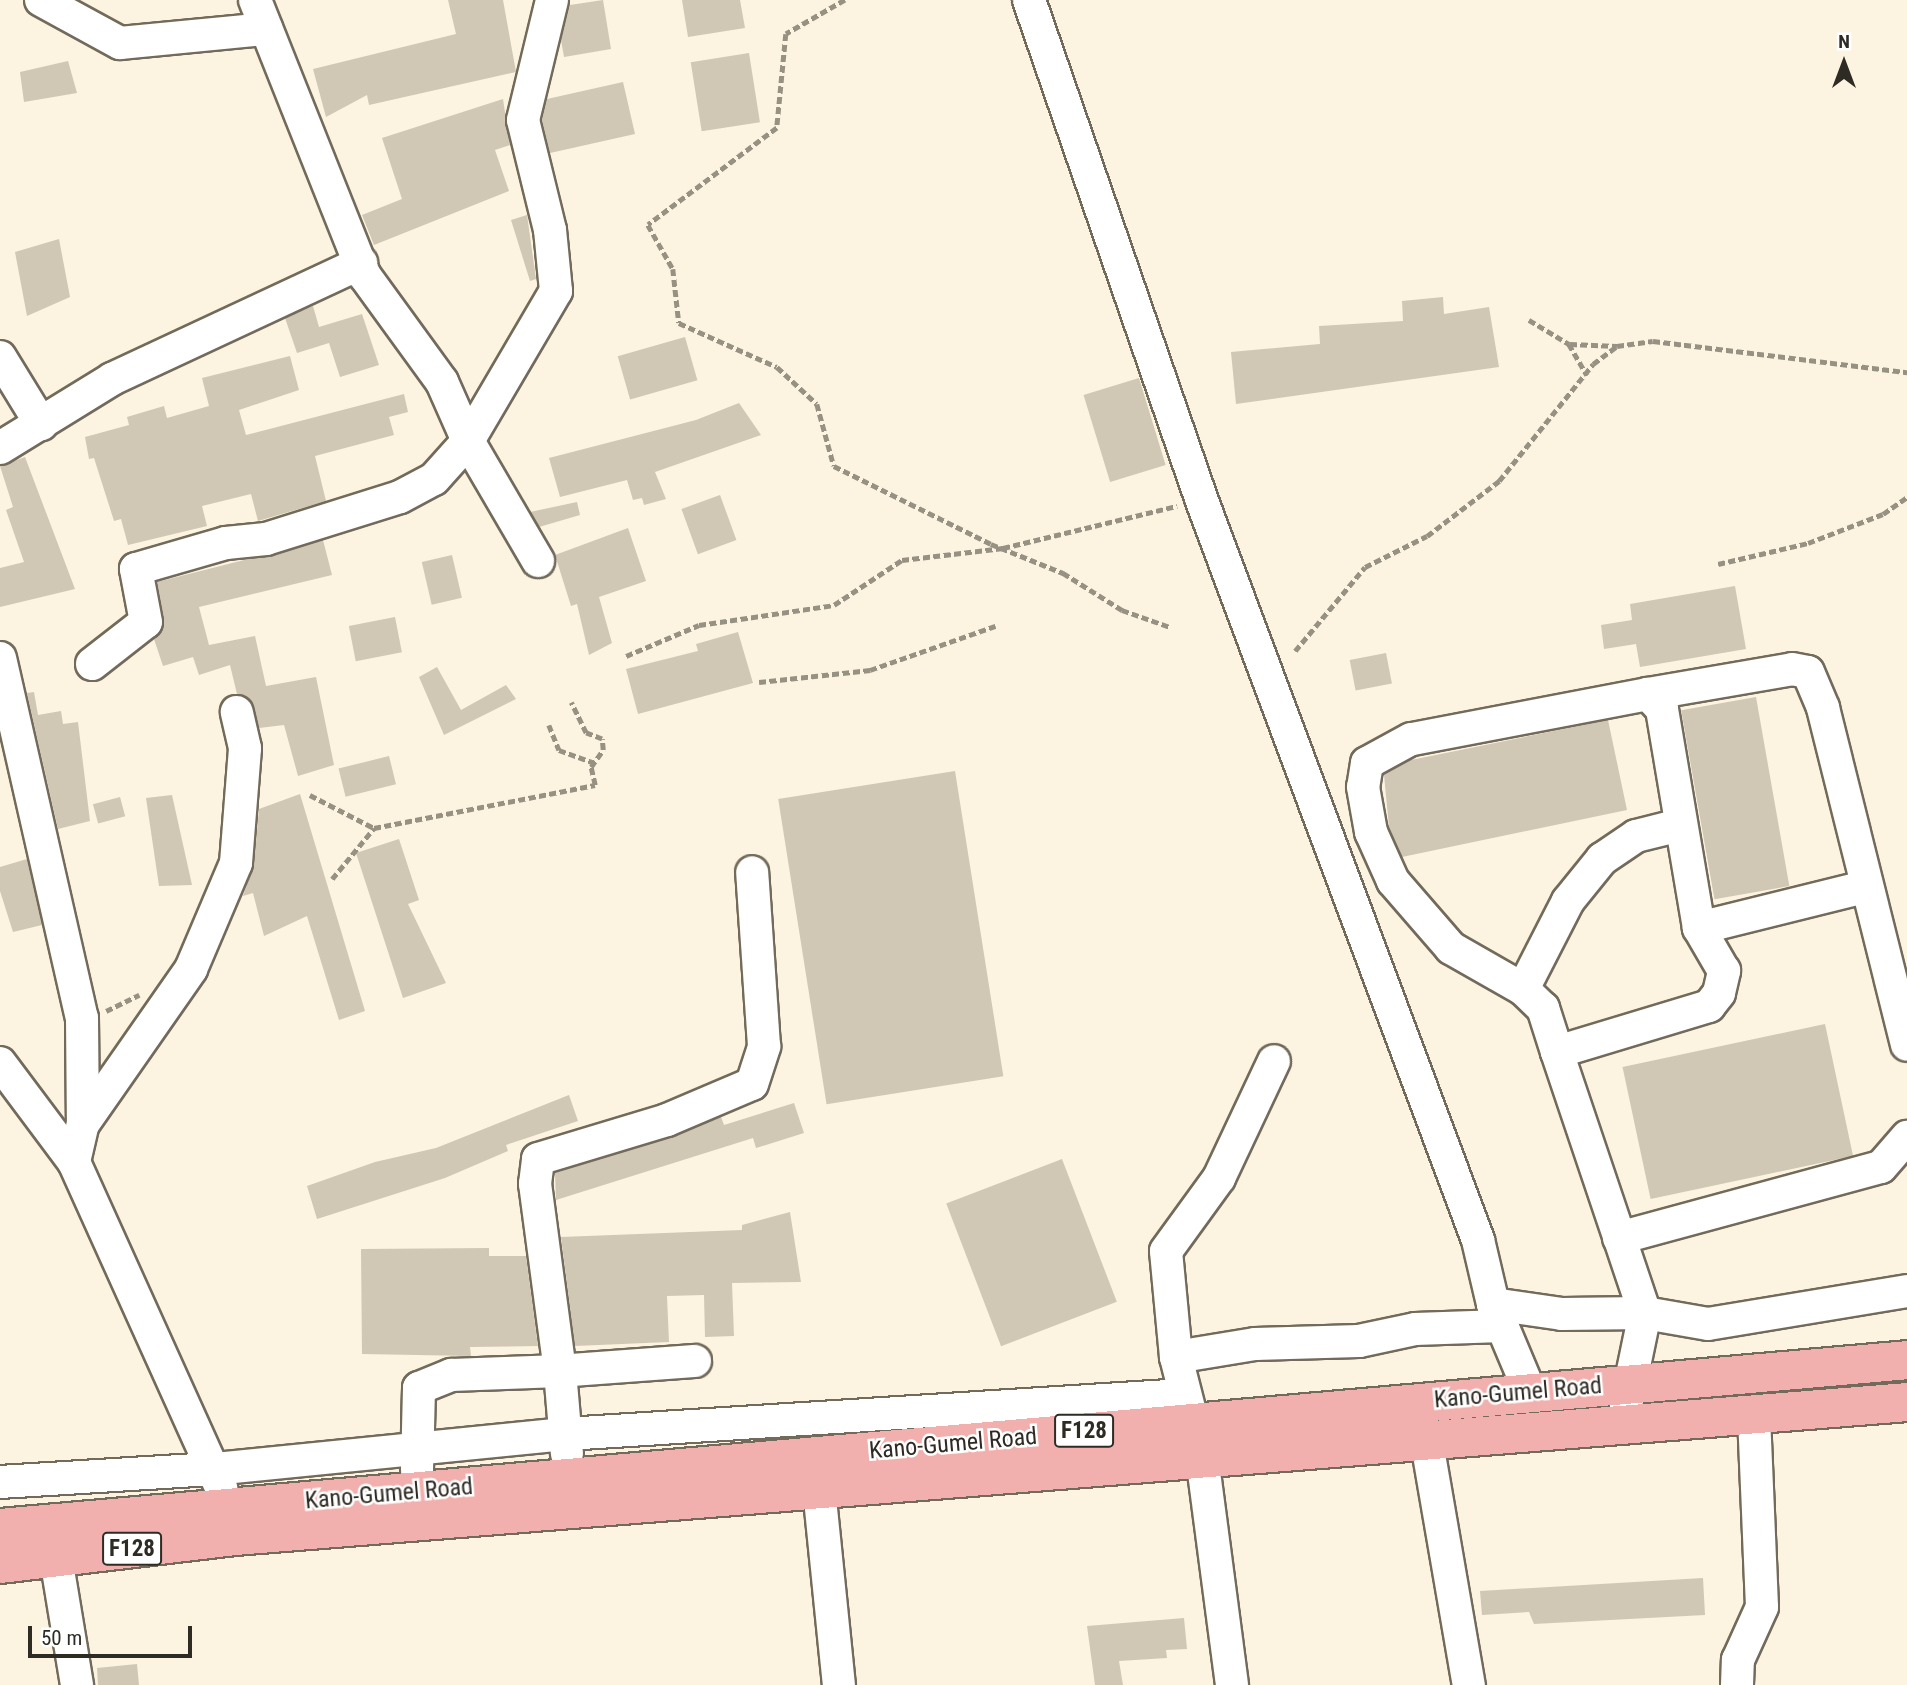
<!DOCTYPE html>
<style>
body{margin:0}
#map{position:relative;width:1907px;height:1685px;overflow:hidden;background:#fcf3e0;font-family:"Roboto Condensed",sans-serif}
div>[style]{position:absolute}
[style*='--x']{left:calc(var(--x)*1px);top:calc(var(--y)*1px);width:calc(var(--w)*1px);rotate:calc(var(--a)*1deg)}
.building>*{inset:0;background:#d0c7b5;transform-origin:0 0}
.path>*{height:4.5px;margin-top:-2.25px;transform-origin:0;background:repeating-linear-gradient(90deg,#979183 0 7px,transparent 0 10.5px)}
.roads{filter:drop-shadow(2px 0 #726a5a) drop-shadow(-2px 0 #726a5a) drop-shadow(0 2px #726a5a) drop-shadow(0 -2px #726a5a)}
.minor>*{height:32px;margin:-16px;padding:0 16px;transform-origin:16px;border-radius:16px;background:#fff}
.major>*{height:38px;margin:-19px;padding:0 19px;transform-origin:19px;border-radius:19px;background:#f1b0ad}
span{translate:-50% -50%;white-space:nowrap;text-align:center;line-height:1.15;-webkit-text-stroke:5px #fff;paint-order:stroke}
.shield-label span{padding:2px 5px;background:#fff;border:2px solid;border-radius:5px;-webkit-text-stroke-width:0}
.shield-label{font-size:23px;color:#2e2b24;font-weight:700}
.street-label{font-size:24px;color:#2e2b24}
.north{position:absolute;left:1809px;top:28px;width:70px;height:70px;-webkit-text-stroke:5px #fff;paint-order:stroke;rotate:0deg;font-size:19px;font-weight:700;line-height:28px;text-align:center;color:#2e2b24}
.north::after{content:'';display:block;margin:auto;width:24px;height:32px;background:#2e2b24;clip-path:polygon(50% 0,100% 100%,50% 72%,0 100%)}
.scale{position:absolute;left:28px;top:1626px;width:164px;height:32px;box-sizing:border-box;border:4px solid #2e2b24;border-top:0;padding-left:9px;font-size:21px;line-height:24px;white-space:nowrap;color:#2e2b24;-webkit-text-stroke:5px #fff;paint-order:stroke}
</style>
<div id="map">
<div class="building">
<i style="clip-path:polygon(448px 0,503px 0,516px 72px,369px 105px,367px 95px,326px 117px,313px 69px,456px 34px)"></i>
<i style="clip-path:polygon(603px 0,611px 49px,564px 57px,561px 40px,570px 5px)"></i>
<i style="clip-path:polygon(682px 0,740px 0,745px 28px,688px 37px)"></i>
<i style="left:749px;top:53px;width:70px;height:59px;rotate:81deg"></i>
<i style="clip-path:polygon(68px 61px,77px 93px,24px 102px,20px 72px)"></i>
<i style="clip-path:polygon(623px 82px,635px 134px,550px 153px,542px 120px,547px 99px)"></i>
<i style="clip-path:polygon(503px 99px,510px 145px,495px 150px,509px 191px,374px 245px,362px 215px,402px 199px,382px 138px)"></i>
<i style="clip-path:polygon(527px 215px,536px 279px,530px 281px,511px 220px)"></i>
<i style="clip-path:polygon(59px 239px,70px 297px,27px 316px,15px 252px)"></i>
<i style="clip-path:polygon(1443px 297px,1444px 314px,1489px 307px,1499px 367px,1236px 404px,1231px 352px,1320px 344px,1319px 326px,1403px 321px,1402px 301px)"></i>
<i style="clip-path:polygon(313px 306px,319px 327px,362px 314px,379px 365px,340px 377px,329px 343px,297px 353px,285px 318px)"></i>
<i style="left:685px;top:337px;width:45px;height:70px;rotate:74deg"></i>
<i style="clip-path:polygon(290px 356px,299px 390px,239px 410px,246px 435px,404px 394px,408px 412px,389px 417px,394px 435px,315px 456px,326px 501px,258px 521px,251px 494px,202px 506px,207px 526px,128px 545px,121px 519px,114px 521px,94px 458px,89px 459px,85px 437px,129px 425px,127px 417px,164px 406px,167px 418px,209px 406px,202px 378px)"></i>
<i style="left:1139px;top:378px;width:91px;height:58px;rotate:73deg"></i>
<i style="clip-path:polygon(739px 403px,761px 435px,655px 472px,666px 499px,644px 505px,642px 498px,633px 500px,627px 480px,560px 497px,549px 458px,696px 420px)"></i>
<i style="clip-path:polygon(25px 457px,75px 589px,0 607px,0 568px,24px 562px,6px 510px,13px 507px,0 466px)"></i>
<i style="left:720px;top:495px;width:48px;height:41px;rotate:70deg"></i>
<i style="clip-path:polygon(577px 502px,580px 515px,539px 527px,530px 512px)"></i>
<i style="clip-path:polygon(628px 528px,646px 581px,599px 597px,612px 643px,589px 655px,577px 604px,571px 606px,555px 555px)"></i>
<i style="clip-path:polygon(323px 540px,332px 575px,199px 607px,209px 645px,255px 636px,266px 686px,316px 677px,334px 765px,298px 776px,284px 725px,259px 728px,251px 700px,237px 694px,230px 665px,199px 675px,193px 657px,163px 666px,154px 639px,164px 619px,157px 582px)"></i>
<i style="left:452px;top:555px;width:44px;height:31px;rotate:77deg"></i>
<i style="clip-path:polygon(1735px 586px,1746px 649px,1640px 667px,1636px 644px,1604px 649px,1601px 625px,1632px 620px,1630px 604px)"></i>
<i style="left:395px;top:617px;width:36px;height:47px;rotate:79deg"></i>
<i style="clip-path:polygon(738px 632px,753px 683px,638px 714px,626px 669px,698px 651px,696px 644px)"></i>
<i style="left:1386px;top:653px;width:31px;height:37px;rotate:79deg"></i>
<i style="clip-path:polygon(437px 667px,461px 710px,506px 685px,516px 699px,444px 735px,419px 677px)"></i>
<i style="clip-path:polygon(34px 692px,38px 715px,61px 711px,63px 724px,78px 722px,90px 821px,58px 829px,27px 693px)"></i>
<i style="left:1756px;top:697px;width:192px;height:76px;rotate:80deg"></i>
<i style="clip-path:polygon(1608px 720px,1627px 810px,1402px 857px,1389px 827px,1384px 775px,1411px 760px)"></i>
<i style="left:389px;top:756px;width:29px;height:52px;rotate:76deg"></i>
<i style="left:955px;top:771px;width:309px;height:179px;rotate:81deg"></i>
<i style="clip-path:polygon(300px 794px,365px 1011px,339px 1020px,307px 916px,264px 936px,253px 893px,243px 896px,254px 865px,259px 809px)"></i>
<i style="clip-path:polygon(172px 795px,192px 885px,159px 886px,146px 798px)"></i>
<i style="left:120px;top:797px;width:20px;height:28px;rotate:75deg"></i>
<i style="clip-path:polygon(399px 839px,419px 900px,408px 904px,446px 983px,403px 998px,356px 853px)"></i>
<i style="clip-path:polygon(27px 859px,42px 925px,13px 932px,0 891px,0 867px)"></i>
<i style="left:1825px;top:1024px;width:135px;height:207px;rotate:78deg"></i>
<i style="clip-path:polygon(569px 1095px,578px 1121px,506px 1145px,508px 1151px,445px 1178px,317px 1219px,307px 1186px,375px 1162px,436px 1148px)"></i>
<i style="clip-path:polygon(794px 1103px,804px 1133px,756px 1148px,753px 1138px,556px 1200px,555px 1173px,721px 1117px,724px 1125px)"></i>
<i style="left:1062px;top:1159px;width:153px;height:124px;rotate:69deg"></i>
<i style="clip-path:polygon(790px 1212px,801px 1282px,732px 1283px,734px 1336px,705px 1337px,704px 1295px,667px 1296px,669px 1342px,575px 1346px,561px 1237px,742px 1230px,742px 1225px)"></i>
<i style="clip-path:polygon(489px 1248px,489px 1256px,526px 1256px,538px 1346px,470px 1347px,471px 1356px,362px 1354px,361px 1249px)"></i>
<i style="clip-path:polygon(1703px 1578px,1705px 1615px,1534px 1624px,1529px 1612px,1482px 1615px,1480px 1591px)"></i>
<i style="clip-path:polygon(1184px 1618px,1187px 1649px,1166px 1650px,1167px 1658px,1119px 1661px,1123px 1685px,1095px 1685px,1087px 1626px)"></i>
<i style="clip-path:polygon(137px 1664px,139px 1685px,98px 1685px,97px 1668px)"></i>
</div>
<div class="path">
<i style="--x:845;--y:0;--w:68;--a:150"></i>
<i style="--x:786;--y:34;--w:94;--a:95.5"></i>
<i style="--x:777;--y:128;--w:161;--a:143.1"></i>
<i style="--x:648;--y:225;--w:51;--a:60.4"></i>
<i style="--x:673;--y:269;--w:54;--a:83.7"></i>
<i style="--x:679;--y:323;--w:107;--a:24.2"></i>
<i style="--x:777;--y:367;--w:54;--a:42.8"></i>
<i style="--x:817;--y:404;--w:64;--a:74.7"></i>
<i style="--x:834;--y:466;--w:175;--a:26.4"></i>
<i style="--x:991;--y:544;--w:78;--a:21.9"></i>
<i style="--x:1063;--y:573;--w:70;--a:32.1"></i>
<i style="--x:1122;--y:610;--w:51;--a:19.5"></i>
<i style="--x:1529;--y:320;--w:47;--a:31"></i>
<i style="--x:1569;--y:344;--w:36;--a:60"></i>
<i style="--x:1570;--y:344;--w:47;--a:2.4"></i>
<i style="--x:1718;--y:564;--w:92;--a:-13.1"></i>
<i style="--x:1808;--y:543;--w:80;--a:-21.1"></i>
<i style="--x:1883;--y:514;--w:29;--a:-35"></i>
<i style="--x:1295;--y:651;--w:109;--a:-50.2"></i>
<i style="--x:1365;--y:567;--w:69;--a:-26.6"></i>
<i style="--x:1427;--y:536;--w:91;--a:-37.4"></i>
<i style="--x:1499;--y:481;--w:150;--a:-51.2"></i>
<i style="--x:1593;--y:364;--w:30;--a:-37"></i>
<i style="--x:1617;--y:346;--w:36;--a:-8"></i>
<i style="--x:1653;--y:341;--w:256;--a:7"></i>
<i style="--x:626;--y:656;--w:79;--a:-23"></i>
<i style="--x:699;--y:625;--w:136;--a:-8.4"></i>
<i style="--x:834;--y:605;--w:82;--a:-33.5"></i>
<i style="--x:902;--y:560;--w:102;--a:-6.8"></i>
<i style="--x:1003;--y:548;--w:179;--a:-13.6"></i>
<i style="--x:759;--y:682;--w:112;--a:-6.2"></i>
<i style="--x:870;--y:670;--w:133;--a:-19.4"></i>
<i style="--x:549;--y:725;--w:27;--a:68"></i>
<i style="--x:559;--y:750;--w:37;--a:20"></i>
<i style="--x:310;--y:795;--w:72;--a:27.3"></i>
<i style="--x:374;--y:828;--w:225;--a:-11"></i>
<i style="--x:595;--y:785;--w:18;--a:-103"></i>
<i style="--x:591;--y:767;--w:21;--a:-55"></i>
<i style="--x:603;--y:750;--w:11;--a:-95"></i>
<i style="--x:602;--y:739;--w:17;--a:-159"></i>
<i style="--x:586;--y:733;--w:34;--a:-116"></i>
<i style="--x:332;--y:879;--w:66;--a:-50.5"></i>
<i style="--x:106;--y:1011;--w:37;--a:-26"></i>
</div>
<div class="roads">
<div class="minor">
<i style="--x:41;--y:0;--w:90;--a:28.6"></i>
<i style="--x:120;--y:43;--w:147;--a:-5.5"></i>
<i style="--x:255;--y:0;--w:297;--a:68.3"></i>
<i style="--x:365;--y:276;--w:131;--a:54"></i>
<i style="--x:442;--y:382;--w:64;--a:66.2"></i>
<i style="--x:468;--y:441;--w:139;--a:59.7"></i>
<i style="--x:1029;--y:0;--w:530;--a:70.95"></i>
<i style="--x:1202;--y:501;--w:789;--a:69.52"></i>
<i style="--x:1478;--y:1240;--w:66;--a:76.8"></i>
<i style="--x:1493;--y:1304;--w:95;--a:67.2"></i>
<i style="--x:0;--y:357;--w:79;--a:58.5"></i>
<i style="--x:0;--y:448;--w:132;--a:-31.6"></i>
<i style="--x:112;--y:379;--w:275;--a:-25"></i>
<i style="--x:0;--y:658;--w:369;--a:77.2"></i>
<i style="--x:82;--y:1018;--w:106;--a:89.5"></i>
<i style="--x:92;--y:664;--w:68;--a:-37.9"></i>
<i style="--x:146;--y:622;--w:54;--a:-100.7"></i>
<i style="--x:136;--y:569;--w:94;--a:-16.1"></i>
<i style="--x:226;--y:543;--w:40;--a:-5.7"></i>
<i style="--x:266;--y:539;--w:140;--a:-17.4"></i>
<i style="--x:400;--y:497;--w:38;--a:-28"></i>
<i style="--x:434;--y:479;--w:51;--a:-48.2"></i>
<i style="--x:468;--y:441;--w:174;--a:-59.6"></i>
<i style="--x:556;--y:291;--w:61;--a:-95.6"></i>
<i style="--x:550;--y:230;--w:113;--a:-103.8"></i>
<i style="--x:523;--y:120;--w:123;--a:-76.4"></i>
<i style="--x:1648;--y:694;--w:146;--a:-9.8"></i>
<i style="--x:1792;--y:669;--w:16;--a:11"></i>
<i style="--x:1808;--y:672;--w:39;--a:67"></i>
<i style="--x:1823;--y:708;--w:347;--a:76"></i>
<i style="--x:1699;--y:928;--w:171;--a:-13.9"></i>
<i style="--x:1523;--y:989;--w:99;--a:-62.9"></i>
<i style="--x:1568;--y:901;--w:54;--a:-51"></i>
<i style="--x:1602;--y:859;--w:41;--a:-34.1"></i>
<i style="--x:1636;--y:836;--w:45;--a:-14"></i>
<i style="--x:1557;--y:1052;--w:159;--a:-16.8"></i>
<i style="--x:1709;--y:1006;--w:16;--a:-52"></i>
<i style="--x:1719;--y:993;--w:23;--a:-77"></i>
<i style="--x:1724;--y:971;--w:50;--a:-120.2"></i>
<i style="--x:1699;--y:928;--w:222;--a:-99.6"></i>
<i style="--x:1662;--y:709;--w:21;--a:-133"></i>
<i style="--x:1648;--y:694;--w:241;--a:169.2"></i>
<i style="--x:1411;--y:739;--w:50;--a:151.4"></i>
<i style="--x:1367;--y:763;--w:24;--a:99"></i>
<i style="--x:1363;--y:787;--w:46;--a:79.9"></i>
<i style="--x:1371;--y:832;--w:54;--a:65.8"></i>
<i style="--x:1393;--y:881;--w:89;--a:49.1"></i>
<i style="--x:1451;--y:948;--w:83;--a:29.7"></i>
<i style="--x:1523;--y:989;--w:28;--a:44"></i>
<i style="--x:1543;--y:1008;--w:46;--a:72.3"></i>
<i style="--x:1557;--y:1052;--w:275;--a:71.4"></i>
<i style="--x:1645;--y:1313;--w:94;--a:101.7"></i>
<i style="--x:0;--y:1063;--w:124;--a:53.2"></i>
<i style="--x:74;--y:1162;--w:358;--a:65.7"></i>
<i style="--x:74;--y:1162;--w:39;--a:-77"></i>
<i style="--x:83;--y:1124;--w:189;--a:-55.1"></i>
<i style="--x:191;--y:969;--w:115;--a:-67"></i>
<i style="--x:236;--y:863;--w:115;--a:-85.5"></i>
<i style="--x:245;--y:748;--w:37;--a:-103"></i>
<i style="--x:1619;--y:1238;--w:271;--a:-15.2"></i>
<i style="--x:1881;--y:1167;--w:40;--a:-49"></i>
<i style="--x:1493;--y:1304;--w:70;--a:8.2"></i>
<i style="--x:1562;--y:1314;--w:83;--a:-0.7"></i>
<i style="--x:1645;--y:1313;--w:64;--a:9.9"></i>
<i style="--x:1708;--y:1324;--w:202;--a:-9.4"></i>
<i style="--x:1176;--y:1357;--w:106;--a:-95.4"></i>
<i style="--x:1166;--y:1251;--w:90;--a:-54"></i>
<i style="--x:1219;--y:1178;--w:129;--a:-64.8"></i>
<i style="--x:695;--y:1361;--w:135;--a:175.8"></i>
<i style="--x:560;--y:1371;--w:189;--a:-97.6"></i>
<i style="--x:535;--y:1184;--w:25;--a:-83"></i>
<i style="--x:538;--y:1159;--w:135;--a:-16.8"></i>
<i style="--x:667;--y:1120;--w:92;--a:-23"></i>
<i style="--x:752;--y:1084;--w:40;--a:-72"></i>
<i style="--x:764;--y:1046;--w:174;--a:-93.9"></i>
<i style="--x:1191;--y:1416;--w:61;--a:-104.3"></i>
<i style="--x:1176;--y:1357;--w:80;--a:-9.3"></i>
<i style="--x:1255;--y:1344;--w:104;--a:-1.7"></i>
<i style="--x:1359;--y:1341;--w:57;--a:-12.1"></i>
<i style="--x:1415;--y:1329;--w:87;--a:-2"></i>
<i style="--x:1427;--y:1443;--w:246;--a:80.2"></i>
<i style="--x:1202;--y:1457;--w:230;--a:82.5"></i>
<i style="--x:417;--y:1470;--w:82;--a:-88.6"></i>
<i style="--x:419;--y:1388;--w:35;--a:-22"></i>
<i style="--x:451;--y:1375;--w:109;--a:-2.1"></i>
<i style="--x:560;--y:1371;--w:83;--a:85.2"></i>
<i style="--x:0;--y:1482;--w:214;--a:-3.5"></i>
<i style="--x:214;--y:1469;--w:354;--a:-5.7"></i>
<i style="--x:566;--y:1434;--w:620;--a:-3.61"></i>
<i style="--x:819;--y:1489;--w:197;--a:84.2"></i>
<i style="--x:56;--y:1558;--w:129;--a:80.6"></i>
<i style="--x:1737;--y:1685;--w:25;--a:-88"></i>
<i style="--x:1738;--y:1660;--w:58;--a:-65.6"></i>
<i style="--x:1762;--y:1607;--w:194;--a:-92.4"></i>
</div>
<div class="major">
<i style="--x:0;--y:1528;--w:1914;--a:-5.03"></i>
<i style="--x:0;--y:1564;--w:237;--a:-6.8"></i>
<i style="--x:235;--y:1536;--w:1677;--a:-4.58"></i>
</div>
</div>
<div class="shield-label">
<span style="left:1084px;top:1431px">F128</span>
<span style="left:132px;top:1549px">F128</span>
</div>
<div class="street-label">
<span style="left:1518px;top:1393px;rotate:-5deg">Kano-Gumel Road</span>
<span style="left:953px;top:1444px;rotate:-5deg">Kano-Gumel Road</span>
<span style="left:389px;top:1494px;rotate:-5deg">Kano-Gumel Road</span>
</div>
<div class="north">N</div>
<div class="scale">50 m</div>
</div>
